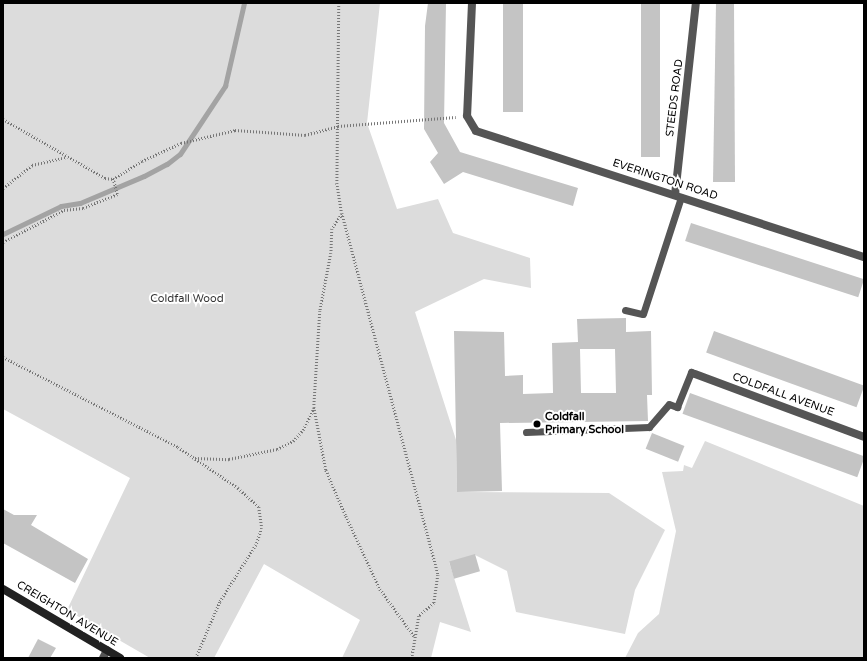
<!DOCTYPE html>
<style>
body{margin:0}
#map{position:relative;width:867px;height:661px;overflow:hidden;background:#fff;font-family:"Varela Round",sans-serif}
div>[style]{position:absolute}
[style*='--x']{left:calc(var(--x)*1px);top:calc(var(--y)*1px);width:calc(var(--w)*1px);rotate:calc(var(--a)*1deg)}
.green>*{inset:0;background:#dcdcdc}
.stream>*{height:5px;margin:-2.5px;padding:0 2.5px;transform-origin:2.5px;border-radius:2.5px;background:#a3a3a3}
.building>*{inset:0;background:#c4c4c4;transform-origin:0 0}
.path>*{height:2.5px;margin-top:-1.25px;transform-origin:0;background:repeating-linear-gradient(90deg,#777 0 1px,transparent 0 3px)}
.lane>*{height:7px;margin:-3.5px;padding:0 3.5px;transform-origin:3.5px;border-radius:3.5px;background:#555}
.street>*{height:8px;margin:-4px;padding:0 4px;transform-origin:4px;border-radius:4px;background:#555}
.secondary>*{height:8px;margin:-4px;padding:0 4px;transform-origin:4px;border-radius:4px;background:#222}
.dots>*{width:11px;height:11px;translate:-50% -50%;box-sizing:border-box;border:2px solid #fff;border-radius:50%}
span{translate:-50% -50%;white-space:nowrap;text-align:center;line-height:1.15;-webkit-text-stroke:4px #fff;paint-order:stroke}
.street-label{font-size:11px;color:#000}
.park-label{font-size:11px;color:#333}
.poi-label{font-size:11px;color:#000;font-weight:700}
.left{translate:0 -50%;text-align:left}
.frame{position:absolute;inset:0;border:4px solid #000;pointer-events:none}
</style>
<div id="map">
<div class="green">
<i style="clip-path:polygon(3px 3px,380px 3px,367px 123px,397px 209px,438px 199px,453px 233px,530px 258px,531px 288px,484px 279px,415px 312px,456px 440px,457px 492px,609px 493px,665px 530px,635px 590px,625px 634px,516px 612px,507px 571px,475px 555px,449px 562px,471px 632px,440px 622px,431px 658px,342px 658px,360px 620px,264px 564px,214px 658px,150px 658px,67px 610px,130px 478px,3px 409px)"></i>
<i style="clip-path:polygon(705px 441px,864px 506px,864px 658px,625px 658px,638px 633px,659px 614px,676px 531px,662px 472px,683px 471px,684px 465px,692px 468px)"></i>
</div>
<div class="stream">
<i style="--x:3;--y:234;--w:64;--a:-25.8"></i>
<i style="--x:61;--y:206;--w:19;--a:-9"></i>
<i style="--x:80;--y:203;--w:69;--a:-22.9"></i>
<i style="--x:144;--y:176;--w:26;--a:-28"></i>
<i style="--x:167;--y:164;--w:16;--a:-38"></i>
<i style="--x:180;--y:154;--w:82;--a:-56.5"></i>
<i style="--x:225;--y:86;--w:85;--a:-77.1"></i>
</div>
<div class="building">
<i style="clip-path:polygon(428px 3px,446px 3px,444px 123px,460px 152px,578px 188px,573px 206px,463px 172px,444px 184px,430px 162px,438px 153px,424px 129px,425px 26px)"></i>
<i style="left:503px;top:3px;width:20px;height:109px"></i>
<i style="left:641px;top:3px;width:19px;height:154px"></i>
<i style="clip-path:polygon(716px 3px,734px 3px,735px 182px,713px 182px)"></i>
<i style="left:691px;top:223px;width:182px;height:19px;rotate:18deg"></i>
<i style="clip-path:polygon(evenodd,626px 318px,626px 332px,651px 331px,652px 395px,647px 395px,648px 421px,500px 423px,502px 491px,457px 492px,454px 331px,504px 332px,505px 376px,523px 375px,523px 394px,553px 393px,552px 343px,578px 342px,577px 319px,626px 318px,580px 349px,615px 349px,616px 393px,581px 393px,580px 349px)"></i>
<i style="left:714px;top:331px;width:160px;height:23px;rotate:20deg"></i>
<i style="left:690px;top:393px;width:186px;height:22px;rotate:20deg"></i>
<i style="left:652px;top:433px;width:35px;height:17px;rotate:22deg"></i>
<i style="clip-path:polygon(3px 509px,14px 515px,37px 515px,31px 525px,88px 559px,75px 583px,3px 543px)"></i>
<i style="left:475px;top:554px;width:18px;height:27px;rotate:74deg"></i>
<i style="clip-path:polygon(38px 639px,56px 648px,50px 658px,28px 658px)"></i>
</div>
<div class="path">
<i style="--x:339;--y:3;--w:180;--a:90.6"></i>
<i style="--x:337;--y:183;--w:30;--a:81"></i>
<i style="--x:342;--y:213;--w:375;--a:75.1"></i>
<i style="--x:438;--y:575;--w:28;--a:98"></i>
<i style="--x:434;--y:603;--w:20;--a:139"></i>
<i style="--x:419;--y:616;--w:43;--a:99.5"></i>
<i style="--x:3;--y:119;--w:118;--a:30"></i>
<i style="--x:105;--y:178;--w:8;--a:7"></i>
<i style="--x:113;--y:179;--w:34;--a:-32"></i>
<i style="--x:142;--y:161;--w:43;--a:-24.8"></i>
<i style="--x:181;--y:143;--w:56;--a:-13.5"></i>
<i style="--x:235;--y:130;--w:70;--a:4.1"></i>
<i style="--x:305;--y:135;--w:34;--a:-15"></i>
<i style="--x:338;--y:126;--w:118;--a:-4.4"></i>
<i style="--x:3;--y:188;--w:37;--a:-38"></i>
<i style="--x:32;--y:165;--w:35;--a:-13"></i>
<i style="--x:342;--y:214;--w:18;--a:124"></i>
<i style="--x:332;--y:229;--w:24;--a:92"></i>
<i style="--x:331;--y:253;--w:59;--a:100.7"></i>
<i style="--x:320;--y:311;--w:96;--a:93.6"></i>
<i style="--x:314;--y:407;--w:64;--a:79.2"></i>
<i style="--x:326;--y:470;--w:50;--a:66.5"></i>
<i style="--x:346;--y:516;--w:81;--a:65"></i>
<i style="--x:380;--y:589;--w:58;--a:54.1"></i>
<i style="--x:3;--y:242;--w:69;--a:-27.7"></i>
<i style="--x:64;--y:210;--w:19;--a:-6"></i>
<i style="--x:83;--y:208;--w:37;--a:-22"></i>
<i style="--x:117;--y:194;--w:16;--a:-105"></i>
<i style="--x:3;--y:357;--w:197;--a:27.2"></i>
<i style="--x:178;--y:447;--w:73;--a:34.3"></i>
<i style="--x:238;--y:488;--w:28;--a:42"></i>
<i style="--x:259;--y:507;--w:21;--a:82"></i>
<i style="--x:262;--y:528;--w:18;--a:109"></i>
<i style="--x:256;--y:545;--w:67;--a:122.3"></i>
<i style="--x:220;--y:602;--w:61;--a:113.2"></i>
<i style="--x:195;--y:458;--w:34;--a:2"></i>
<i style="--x:229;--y:459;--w:49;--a:-11.8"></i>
<i style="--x:277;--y:449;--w:18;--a:-27"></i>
<i style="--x:293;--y:441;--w:15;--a:-48"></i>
<i style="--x:303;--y:430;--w:25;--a:-64"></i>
</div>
<div class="lane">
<i style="--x:625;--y:310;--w:18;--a:13"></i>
<i style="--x:643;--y:314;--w:123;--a:-72"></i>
<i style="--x:526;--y:432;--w:123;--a:-2.3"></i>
<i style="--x:649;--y:427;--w:30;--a:-49"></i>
<i style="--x:669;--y:404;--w:9;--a:21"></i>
<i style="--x:677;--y:407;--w:38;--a:-68"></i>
<i style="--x:691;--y:372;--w:4;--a:27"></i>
</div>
<div class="street">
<i style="--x:472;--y:3;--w:113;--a:92.5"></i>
<i style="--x:467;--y:116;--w:17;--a:59"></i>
<i style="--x:476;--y:131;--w:408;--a:18"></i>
<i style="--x:675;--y:195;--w:193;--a:-83.8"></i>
<i style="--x:695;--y:374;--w:180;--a:20.4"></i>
<i style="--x:103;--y:658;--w:9;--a:-63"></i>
</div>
<div class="secondary">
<i style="--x:3;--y:589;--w:136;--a:30.5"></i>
</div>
<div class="dots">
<i style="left:537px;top:424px;background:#000"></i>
</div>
<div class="street-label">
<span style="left:675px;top:98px;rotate:-83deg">STEEDS ROAD</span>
<span style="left:665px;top:180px;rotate:18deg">EVERINGTON ROAD</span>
<span style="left:783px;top:395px;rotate:20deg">COLDFALL AVENUE</span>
<span style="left:67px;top:614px;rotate:31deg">CREIGHTON AVENUE</span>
</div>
<div class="park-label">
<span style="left:187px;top:299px">Coldfall Wood</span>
</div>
<div class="poi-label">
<span class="left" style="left:545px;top:424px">Coldfall<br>Primary School</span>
</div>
<div class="frame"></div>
</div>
